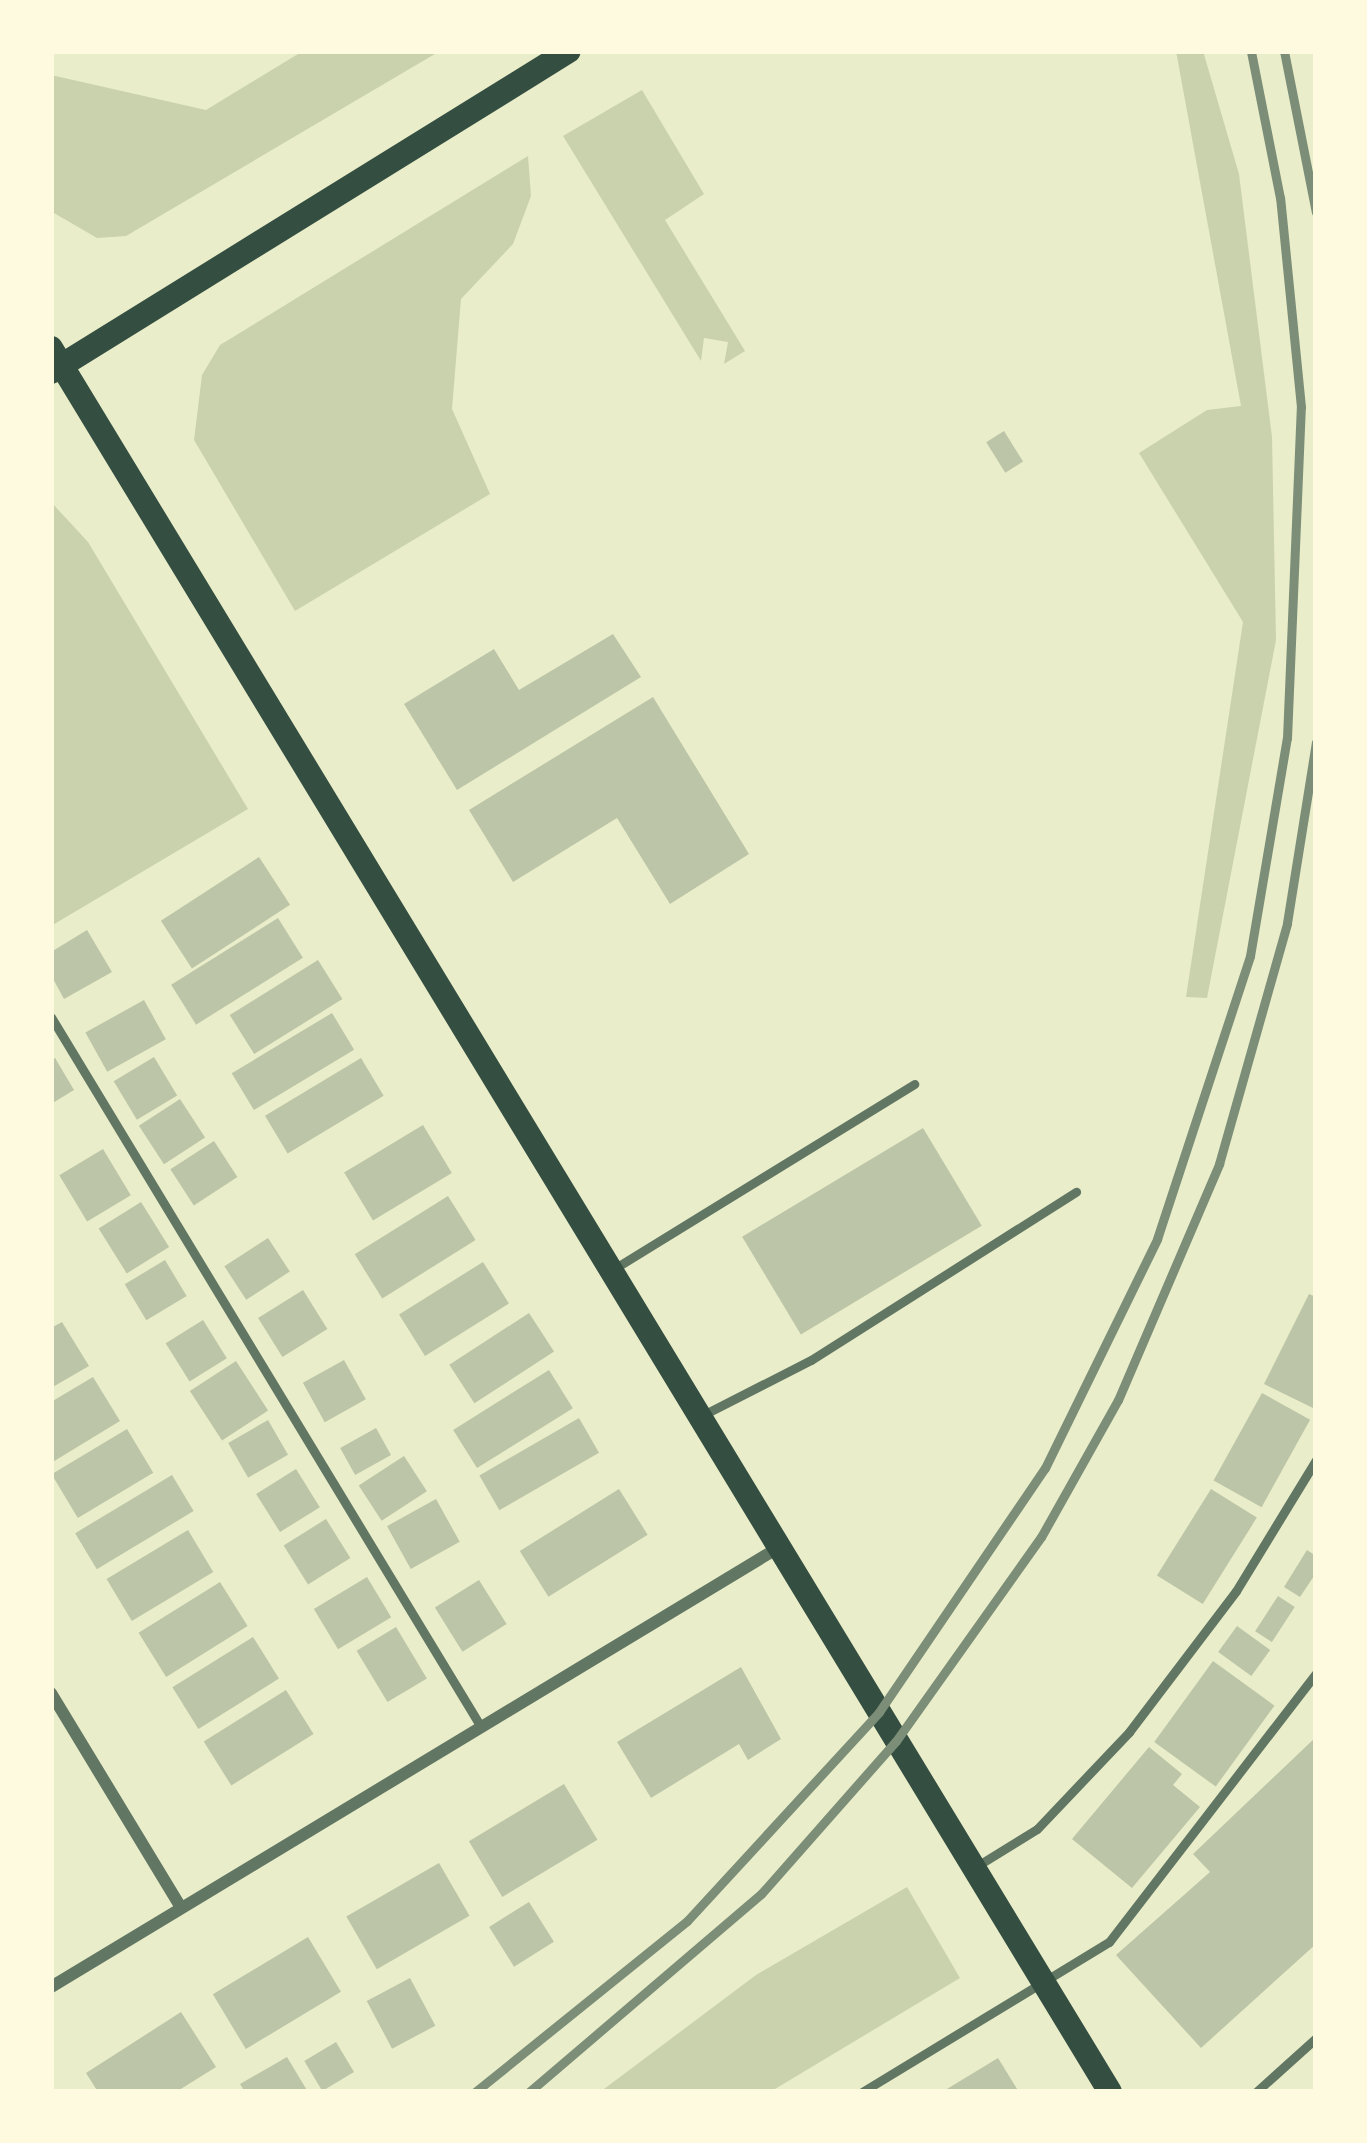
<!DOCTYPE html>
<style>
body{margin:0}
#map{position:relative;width:1367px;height:2143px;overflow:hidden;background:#e9edc9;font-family:"Alegreya Sans",sans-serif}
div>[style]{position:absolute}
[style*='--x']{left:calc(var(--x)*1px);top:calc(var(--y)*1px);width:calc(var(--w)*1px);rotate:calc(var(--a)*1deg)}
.green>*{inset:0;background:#cad2ad}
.building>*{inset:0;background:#bcc5a7;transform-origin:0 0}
.service>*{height:9px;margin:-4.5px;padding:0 4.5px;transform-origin:4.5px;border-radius:4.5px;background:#617663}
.minor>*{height:12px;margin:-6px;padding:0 6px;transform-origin:6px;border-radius:6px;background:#617663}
.secondary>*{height:24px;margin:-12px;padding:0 12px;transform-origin:12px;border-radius:12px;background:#344e41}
.rail>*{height:9px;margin:-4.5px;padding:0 4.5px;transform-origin:4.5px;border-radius:4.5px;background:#7c8e77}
span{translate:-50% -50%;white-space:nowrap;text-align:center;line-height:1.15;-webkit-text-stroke:10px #fefae0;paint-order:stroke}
.frame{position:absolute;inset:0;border:54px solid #fefae0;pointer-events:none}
</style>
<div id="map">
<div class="green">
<i style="clip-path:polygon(303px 51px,440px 51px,126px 236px,97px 238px,54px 213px,51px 75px,206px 110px)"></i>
<i style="clip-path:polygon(1176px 51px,1203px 51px,1239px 174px,1272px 437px,1276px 640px,1207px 998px,1186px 997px,1243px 622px,1139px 453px,1207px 410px,1241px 406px)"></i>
<i style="clip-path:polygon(642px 90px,704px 194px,665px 220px,745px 351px,724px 364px,728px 342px,704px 338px,701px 361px,563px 136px)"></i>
<i style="clip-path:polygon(528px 156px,531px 196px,513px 244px,461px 299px,452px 409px,490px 494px,295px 611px,194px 440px,202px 375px,220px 345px)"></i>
<i style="clip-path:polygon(51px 502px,88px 542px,248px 809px,51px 926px)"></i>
<i style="clip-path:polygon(907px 1887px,960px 1978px,770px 2092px,600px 2092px,756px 1975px)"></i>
</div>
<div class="building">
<i style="left:1004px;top:431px;width:36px;height:21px;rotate:58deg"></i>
<i style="clip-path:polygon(613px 634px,641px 677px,457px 790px,404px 704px,494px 649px,519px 690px)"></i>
<i style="clip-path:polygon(653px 697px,749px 854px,670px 904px,617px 818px,513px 882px,469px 810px)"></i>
<i style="left:259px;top:857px;width:57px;height:117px;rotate:57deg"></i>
<i style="left:278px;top:918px;width:47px;height:126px;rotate:58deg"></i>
<i style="clip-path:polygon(87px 930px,112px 972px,64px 999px,51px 975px,51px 952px)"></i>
<i style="left:318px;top:960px;width:46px;height:104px;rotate:58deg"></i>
<i style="left:144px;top:1000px;width:45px;height:67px;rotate:61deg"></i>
<i style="left:332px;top:1013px;width:43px;height:117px;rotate:59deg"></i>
<i style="left:154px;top:1057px;width:45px;height:47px;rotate:59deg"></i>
<i style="clip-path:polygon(55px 1058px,74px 1090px,51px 1104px,51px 1060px)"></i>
<i style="left:361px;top:1058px;width:44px;height:112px;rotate:59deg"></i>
<i style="left:180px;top:1099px;width:46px;height:49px;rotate:57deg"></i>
<i style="left:423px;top:1125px;width:56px;height:92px;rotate:59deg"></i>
<i style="left:923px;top:1128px;width:114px;height:211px;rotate:59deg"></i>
<i style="left:214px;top:1141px;width:43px;height:52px;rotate:57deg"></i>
<i style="left:103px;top:1149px;width:54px;height:51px;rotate:59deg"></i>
<i style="left:448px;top:1196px;width:52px;height:110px;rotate:58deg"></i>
<i style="left:141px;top:1202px;width:53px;height:50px;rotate:58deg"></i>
<i style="left:268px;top:1238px;width:40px;height:52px;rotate:57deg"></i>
<i style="left:165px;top:1260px;width:42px;height:47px;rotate:59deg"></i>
<i style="left:483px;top:1262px;width:49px;height:99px;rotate:58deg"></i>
<i style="left:303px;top:1290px;width:46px;height:53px;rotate:58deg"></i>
<i style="clip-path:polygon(1309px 1294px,1316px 1297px,1313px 1408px,1264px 1384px)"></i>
<i style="left:529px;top:1313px;width:46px;height:95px;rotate:57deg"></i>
<i style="left:203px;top:1320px;width:45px;height:44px;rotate:58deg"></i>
<i style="clip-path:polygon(62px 1322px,89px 1366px,51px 1388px,51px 1328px)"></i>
<i style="left:344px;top:1360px;width:45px;height:47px;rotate:61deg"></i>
<i style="left:236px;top:1361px;width:59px;height:55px;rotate:57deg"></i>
<i style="left:549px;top:1370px;width:45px;height:113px;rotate:58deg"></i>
<i style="clip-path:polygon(93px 1377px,120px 1421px,51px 1463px,51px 1402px)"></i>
<i style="left:1262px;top:1393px;width:55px;height:100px;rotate:29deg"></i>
<i style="left:579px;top:1418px;width:40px;height:115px;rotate:60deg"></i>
<i style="left:268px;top:1420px;width:40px;height:46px;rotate:60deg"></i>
<i style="left:376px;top:1428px;width:31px;height:41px;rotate:61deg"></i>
<i style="left:127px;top:1429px;width:51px;height:88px;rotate:59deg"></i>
<i style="left:404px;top:1456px;width:42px;height:54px;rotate:57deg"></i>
<i style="left:296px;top:1469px;width:45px;height:47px;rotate:58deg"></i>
<i style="left:172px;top:1475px;width:42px;height:113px;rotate:59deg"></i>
<i style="left:619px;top:1489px;width:54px;height:117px;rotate:58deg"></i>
<i style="left:1211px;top:1489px;width:54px;height:102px;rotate:32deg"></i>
<i style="left:436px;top:1499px;width:49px;height:56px;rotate:61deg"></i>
<i style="left:326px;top:1519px;width:46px;height:50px;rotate:58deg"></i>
<i style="left:188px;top:1530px;width:49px;height:95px;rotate:59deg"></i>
<i style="clip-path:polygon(1307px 1550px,1316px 1556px,1316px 1573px,1300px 1597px,1284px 1587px)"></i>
<i style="left:367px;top:1577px;width:47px;height:62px;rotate:59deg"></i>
<i style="left:479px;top:1580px;width:52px;height:52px;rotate:58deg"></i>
<i style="left:220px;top:1582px;width:52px;height:96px;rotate:58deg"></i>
<i style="left:1278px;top:1596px;width:20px;height:42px;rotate:33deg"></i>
<i style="left:1237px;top:1626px;width:41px;height:32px;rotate:36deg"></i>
<i style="left:396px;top:1627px;width:60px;height:46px;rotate:59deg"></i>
<i style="left:253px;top:1637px;width:49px;height:95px;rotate:58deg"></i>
<i style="left:1213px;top:1661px;width:76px;height:100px;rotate:36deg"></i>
<i style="clip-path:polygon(741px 1667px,781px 1739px,748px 1760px,739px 1744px,651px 1798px,617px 1742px)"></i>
<i style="left:286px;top:1690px;width:52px;height:97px;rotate:58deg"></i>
<i style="clip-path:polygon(1316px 1737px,1316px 1944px,1201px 2048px,1116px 1955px,1210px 1872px,1193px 1854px)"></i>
<i style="clip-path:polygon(1149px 1747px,1182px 1774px,1173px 1785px,1200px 1807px,1132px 1888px,1072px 1839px)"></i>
<i style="left:564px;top:1784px;width:65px;height:111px;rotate:59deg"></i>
<i style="left:439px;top:1863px;width:61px;height:107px;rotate:60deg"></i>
<i style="left:529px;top:1902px;width:47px;height:47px;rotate:58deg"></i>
<i style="left:308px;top:1937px;width:64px;height:111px;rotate:59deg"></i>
<i style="left:410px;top:1978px;width:54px;height:49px;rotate:62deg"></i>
<i style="clip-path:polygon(181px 2012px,216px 2067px,176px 2092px,98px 2092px,86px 2073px)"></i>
<i style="left:336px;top:2042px;width:35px;height:37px;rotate:59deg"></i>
<i style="clip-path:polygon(287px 2057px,308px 2092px,245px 2092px,240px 2084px)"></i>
<i style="clip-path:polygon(998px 2058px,1019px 2092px,942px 2092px)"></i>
</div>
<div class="service">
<i style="--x:51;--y:1017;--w:830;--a:58.8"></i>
<i style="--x:612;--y:1270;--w:355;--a:-31.6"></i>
<i style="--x:703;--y:1415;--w:121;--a:-27"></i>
<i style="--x:811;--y:1360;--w:314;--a:-32.4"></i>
<i style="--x:977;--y:1866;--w:70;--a:-31.7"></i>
<i style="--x:1037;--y:1829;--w:134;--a:-46.5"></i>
<i style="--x:1129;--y:1732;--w:177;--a:-52.8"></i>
<i style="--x:1236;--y:1591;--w:153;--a:-58.6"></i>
<i style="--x:862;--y:2092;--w:289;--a:-31.3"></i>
<i style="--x:1109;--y:1942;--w:339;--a:-52.4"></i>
<i style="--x:1256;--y:2092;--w:81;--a:-42"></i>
</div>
<div class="minor">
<i style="--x:51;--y:1693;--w:251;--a:58.8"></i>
<i style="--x:51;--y:1987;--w:849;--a:-31.13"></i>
</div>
<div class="secondary">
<i style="--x:51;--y:348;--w:2040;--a:58.73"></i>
<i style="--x:51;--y:372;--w:609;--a:-31.79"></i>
</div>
<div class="rail">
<i style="--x:1284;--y:51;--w:164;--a:78.8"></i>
<i style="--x:475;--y:2092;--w:272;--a:-38.9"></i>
<i style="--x:687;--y:1921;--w:284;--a:-47.4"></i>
<i style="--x:879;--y:1712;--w:295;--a:-55.8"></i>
<i style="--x:1045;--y:1468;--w:255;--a:-63.9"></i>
<i style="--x:1157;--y:1239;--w:298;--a:-71.8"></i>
<i style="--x:1250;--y:956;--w:221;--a:-80.4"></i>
<i style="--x:1287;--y:738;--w:331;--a:-87.6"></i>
<i style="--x:1301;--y:407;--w:210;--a:-95.7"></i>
<i style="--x:1280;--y:198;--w:150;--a:-101.2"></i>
<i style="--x:529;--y:2092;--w:305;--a:-40.5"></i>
<i style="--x:761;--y:1894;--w:204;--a:-48.6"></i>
<i style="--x:896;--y:1741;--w:250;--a:-54.6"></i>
<i style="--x:1041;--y:1537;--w:157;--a:-60.7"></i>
<i style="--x:1118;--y:1400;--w:257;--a:-66.8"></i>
<i style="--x:1219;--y:1164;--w:250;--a:-74.2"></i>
<i style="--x:1287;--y:923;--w:183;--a:-80.9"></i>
</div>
<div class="frame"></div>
</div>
